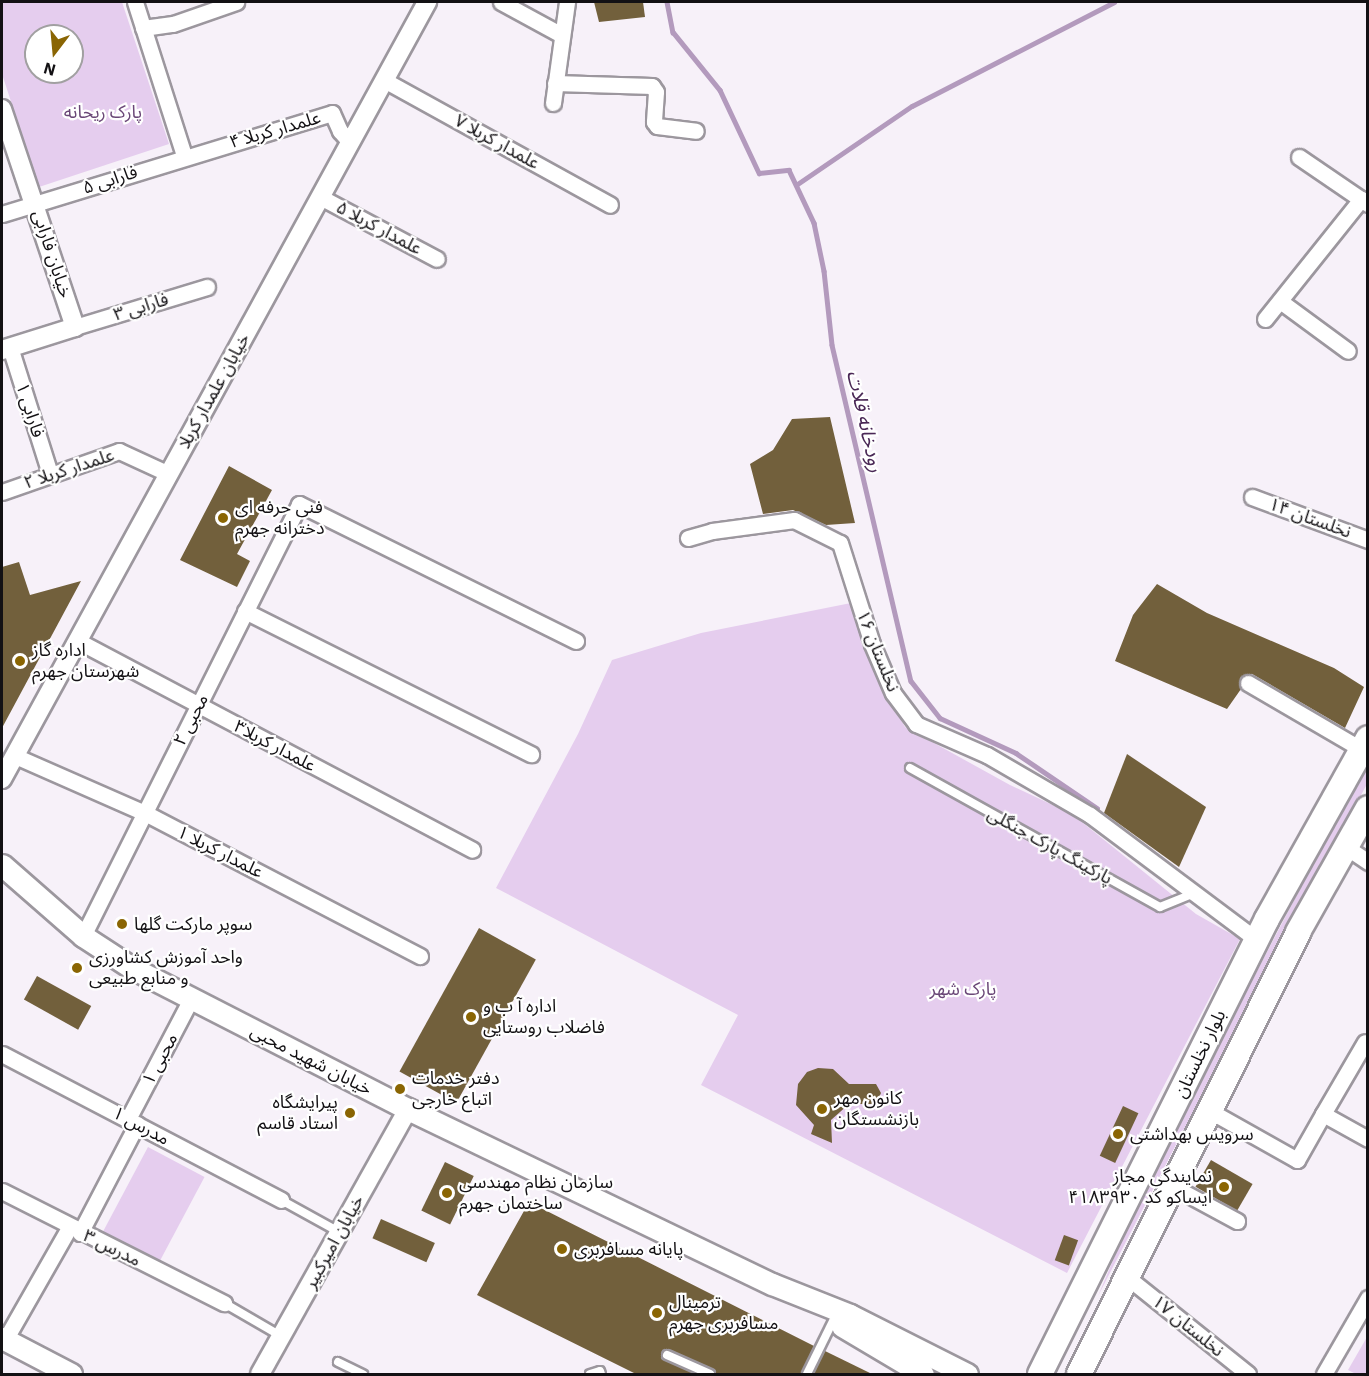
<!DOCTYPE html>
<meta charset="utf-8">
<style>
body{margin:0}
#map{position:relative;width:1369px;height:1376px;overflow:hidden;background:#f7f1f9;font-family:"IBM Plex Sans","Noto Sans Arabic",sans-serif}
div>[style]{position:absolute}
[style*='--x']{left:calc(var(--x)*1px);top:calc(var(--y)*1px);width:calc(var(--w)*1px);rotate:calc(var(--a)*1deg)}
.green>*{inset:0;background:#e5cdee;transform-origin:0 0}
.stream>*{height:4.5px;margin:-2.25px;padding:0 2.25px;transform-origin:2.25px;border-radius:2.25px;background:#b39abd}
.building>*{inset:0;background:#72603c;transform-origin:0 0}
.roads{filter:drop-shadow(2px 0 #9c979e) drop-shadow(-2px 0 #9c979e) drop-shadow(0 2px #9c979e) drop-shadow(0 -2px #9c979e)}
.service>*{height:8px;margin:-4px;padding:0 4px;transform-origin:4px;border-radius:4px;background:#fff}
.minor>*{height:15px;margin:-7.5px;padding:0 7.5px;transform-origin:7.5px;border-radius:7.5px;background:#fff}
.tertiary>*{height:18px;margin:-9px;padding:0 9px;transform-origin:9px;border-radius:9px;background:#fff}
.secondary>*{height:21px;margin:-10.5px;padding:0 10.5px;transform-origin:10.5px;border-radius:10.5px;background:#fff}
.primary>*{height:24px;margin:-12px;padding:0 12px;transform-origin:12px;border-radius:12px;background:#fff}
.dots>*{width:16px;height:16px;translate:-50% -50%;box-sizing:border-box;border:3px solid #fff;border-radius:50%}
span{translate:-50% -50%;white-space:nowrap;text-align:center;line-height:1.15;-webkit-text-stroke:4.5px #fff;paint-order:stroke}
.park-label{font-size:18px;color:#6a4777}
.street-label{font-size:18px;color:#131114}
.poi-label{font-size:18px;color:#131114}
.left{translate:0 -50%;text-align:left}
.right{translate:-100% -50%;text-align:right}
.water-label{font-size:20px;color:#4a2856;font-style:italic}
.frame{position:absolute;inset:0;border:3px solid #131114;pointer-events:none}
.north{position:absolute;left:24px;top:24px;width:60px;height:60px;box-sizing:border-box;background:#fff;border:2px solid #a1a0a1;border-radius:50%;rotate:196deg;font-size:16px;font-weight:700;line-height:24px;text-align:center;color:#131114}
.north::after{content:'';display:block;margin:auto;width:21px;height:27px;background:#8a6503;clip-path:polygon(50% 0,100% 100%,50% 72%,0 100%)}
</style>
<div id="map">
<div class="green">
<i style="clip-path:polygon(evenodd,2px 2px,122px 2px,169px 144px,39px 187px,2px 74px,2px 2px,36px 36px,72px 36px,72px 72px,36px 72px,36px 36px)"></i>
<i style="clip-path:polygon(851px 603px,883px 688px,905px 727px,1010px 785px,1072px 814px,1196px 914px,1240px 939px,1067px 1273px,701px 1085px,738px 1015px,496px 888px,578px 734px,612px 660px,701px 633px)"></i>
<i style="clip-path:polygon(1367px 761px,1367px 784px,1246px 1009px,1098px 1296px,1144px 1187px)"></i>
<i style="left:148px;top:1147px;width:64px;height:96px;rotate:28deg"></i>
<i style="clip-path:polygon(1367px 1337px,1367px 1374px,1356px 1374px,1348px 1370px)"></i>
</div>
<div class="stream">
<i style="--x:667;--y:2;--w:31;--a:79"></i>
<i style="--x:673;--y:32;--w:75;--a:51"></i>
<i style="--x:720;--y:90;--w:92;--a:64.8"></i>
<i style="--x:759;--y:173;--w:30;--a:-6"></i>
<i style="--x:789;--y:170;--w:59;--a:64.7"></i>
<i style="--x:814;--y:223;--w:49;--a:78.2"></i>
<i style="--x:824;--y:271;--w:74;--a:83.8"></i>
<i style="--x:832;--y:345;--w:345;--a:76.8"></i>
<i style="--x:911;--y:681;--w:47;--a:51.9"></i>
<i style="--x:940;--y:718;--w:84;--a:24.7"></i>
<i style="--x:1016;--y:753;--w:98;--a:34.2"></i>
<i style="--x:796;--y:185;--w:140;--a:-34.3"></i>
<i style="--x:912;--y:106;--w:227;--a:-27.2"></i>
</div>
<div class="building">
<i style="clip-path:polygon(594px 2px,643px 2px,645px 17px,599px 22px)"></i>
<i style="clip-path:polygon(830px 417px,855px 523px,826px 525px,793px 510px,763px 514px,750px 464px,773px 450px,792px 419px)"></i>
<i style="clip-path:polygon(229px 466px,272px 490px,237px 554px,250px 561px,237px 587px,180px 560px)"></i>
<i style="clip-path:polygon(19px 562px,30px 595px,81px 581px,2px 728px,2px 567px)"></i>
<i style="clip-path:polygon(1157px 584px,1207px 613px,1334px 668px,1364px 687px,1345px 728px,1252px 674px,1240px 678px,1241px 689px,1227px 709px,1115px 661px,1133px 615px)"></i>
<i style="clip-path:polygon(1127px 754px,1206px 807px,1179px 867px,1104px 813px)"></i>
<i style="left:479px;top:928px;width:65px;height:164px;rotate:29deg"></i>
<i style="left:37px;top:976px;width:62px;height:27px;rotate:29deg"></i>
<i style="clip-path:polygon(818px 1068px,833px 1069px,849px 1084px,876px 1084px,881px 1093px,876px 1104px,849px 1104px,831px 1120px,832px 1143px,811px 1134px,814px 1125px,796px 1105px,798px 1084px,807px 1072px)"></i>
<i style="left:1123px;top:1106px;width:17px;height:55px;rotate:25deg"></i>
<i style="left:1211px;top:1160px;width:48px;height:31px;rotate:30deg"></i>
<i style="left:445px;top:1162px;width:32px;height:54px;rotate:26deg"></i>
<i style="clip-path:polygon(529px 1202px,814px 1346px,801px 1374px,716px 1374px,712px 1369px,667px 1349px,662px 1352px,663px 1359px,696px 1374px,636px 1374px,477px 1295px)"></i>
<i style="left:381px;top:1219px;width:59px;height:21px;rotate:24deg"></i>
<i style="left:1064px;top:1235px;width:15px;height:27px;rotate:20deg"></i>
<i style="clip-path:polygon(825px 1351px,872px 1374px,813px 1374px)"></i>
</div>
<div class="roads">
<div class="service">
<i style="--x:910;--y:768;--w:286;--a:29.1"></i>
<i style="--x:1160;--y:907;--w:35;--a:-22"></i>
<i style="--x:281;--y:1200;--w:66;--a:28.9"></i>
<i style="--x:224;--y:1303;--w:66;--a:30.1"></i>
<i style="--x:667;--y:1355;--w:47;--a:23.8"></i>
<i style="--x:338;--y:1362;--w:28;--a:26"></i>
<i style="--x:590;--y:1374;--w:10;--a:-17"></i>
<i style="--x:600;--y:1371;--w:3;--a:72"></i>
<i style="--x:807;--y:1374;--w:59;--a:-63.9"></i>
</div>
<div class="minor">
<i style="--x:135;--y:2;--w:162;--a:72.3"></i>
<i style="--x:501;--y:2;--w:67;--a:28.5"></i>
<i style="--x:143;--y:28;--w:30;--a:-8"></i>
<i style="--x:173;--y:24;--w:67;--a:-19.2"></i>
<i style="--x:384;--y:80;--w:258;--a:28.9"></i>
<i style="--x:555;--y:83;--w:97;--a:1.8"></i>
<i style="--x:652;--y:86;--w:7;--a:56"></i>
<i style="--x:656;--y:92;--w:30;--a:94"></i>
<i style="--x:654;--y:122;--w:5;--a:53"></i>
<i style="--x:657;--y:126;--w:39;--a:7"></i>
<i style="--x:553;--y:103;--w:102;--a:-82.1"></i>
<i style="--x:1299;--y:157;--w:83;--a:34.3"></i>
<i style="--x:320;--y:197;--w:132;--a:27.9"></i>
<i style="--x:2;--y:214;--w:345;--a:-17"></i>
<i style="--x:332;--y:113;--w:20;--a:66"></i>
<i style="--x:340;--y:131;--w:15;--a:48"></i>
<i style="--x:1280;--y:301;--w:84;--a:36.3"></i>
<i style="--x:1265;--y:319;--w:154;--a:-51.3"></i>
<i style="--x:75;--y:327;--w:138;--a:-16.9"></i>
<i style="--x:10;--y:347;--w:133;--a:72.5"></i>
<i style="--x:2;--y:492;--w:124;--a:-19.3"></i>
<i style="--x:119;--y:451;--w:55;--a:24.7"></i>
<i style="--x:1252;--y:497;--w:124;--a:20.3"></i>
<i style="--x:688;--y:538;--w:25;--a:-16"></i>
<i style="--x:712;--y:531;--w:83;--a:-7.6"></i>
<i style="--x:794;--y:520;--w:51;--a:26.6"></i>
<i style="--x:840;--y:543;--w:106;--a:72.4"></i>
<i style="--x:872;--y:644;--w:53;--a:66.8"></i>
<i style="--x:893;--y:693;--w:39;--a:53"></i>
<i style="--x:916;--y:724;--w:77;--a:23.6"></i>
<i style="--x:987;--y:755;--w:119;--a:30.2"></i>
<i style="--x:1090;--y:815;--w:209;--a:36.8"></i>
<i style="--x:245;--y:611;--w:320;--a:26.6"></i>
<i style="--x:78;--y:641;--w:446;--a:27.9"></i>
<i style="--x:1248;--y:683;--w:131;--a:30.3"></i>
<i style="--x:15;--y:756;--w:142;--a:23.7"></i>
<i style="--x:145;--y:813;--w:310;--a:27.5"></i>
<i style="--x:1346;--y:847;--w:27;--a:34"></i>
<i style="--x:83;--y:936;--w:483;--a:-63.4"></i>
<i style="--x:299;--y:504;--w:309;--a:26.3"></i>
<i style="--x:2;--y:1054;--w:315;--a:27.6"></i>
<i style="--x:1210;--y:1111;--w:100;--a:29.4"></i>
<i style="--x:1297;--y:1160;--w:53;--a:-60.5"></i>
<i style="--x:1323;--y:1114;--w:51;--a:29.1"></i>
<i style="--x:1323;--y:1114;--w:83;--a:-59.7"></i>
<i style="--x:128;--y:1119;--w:136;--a:-62.3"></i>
<i style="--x:1172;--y:1186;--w:74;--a:28.3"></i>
<i style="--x:2;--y:1191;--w:249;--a:26.8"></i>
<i style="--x:80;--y:1233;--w:123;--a:-62.4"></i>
<i style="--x:1127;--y:1277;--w:155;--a:38.7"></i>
<i style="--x:5;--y:1340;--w:129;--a:-60.3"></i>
<i style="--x:1324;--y:1374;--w:88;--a:-59.9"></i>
</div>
<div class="tertiary">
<i style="--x:2;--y:109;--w:230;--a:71.5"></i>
<i style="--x:75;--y:327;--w:77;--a:162.5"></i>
<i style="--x:2;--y:779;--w:886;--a:-61.32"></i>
<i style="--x:260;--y:1374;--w:304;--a:-60.8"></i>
</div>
<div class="secondary">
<i style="--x:2;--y:865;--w:108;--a:41.2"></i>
<i style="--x:83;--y:936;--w:59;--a:33.1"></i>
<i style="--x:132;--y:968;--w:310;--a:27.1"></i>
<i style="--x:408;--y:1109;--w:404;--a:25.7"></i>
<i style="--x:772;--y:1284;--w:84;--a:21.7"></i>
<i style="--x:850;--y:1315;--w:131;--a:26.8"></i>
<i style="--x:842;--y:1326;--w:94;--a:30.7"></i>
<i style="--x:2;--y:1338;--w:78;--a:27.6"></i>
</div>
<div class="primary">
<i style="--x:1040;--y:1374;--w:508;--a:-63.49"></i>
<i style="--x:1267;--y:919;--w:207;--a:-60.8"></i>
<i style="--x:1079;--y:1374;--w:493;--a:-63.6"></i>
<i style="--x:1298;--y:932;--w:142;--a:-60.6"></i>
</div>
</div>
<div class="dots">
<i style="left:223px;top:518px;background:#8a6503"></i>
<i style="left:20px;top:661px;background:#8a6503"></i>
<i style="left:122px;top:924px;background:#8a6503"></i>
<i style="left:77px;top:968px;background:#8a6503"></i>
<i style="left:471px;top:1017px;background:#8a6503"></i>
<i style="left:400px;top:1089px;background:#8a6503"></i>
<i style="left:822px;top:1109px;background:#8a6503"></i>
<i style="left:350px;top:1113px;background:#8a6503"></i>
<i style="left:1118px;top:1134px;background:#8a6503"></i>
<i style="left:1224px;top:1187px;background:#8a6503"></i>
<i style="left:447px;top:1193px;background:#8a6503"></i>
<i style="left:562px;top:1249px;background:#8a6503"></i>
<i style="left:657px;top:1313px;background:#8a6503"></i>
</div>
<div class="park-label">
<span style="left:103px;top:112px">پارک ریحانه</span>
<span style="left:963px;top:989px">پارک شهر</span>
</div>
<div class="street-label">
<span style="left:275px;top:130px;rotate:-16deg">علمدار کربلا ۴</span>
<span style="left:497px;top:142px;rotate:29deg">علمدار کربلا ۷</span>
<span style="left:110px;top:180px;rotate:-18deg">فارابی ۵</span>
<span style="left:379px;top:228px;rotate:28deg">علمدار کربلا ۵</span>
<span style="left:52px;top:254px;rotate:72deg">خیابان فارابی</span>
<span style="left:141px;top:307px;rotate:-17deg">فارابی ۳</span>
<span style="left:214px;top:391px;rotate:-61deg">خیابان علمدار کربلا</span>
<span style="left:30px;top:410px;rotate:72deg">فارابی ۱</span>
<span style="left:69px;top:469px;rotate:-18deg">علمدار کربلا ۲</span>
<span style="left:1310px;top:518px;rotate:20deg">نخلستان ۱۴</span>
<span style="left:878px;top:651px;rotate:68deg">نخلستان ۱۶</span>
<span style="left:191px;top:720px;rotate:-63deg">محبی ۲</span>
<span style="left:275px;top:746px;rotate:28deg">علمدار کربلا۳</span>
<span style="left:1050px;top:846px;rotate:29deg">پارکینگ پارک جنگلی</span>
<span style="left:220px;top:852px;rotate:27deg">علمدار کربلا ۱</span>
<span style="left:1200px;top:1054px;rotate:-64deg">بلوار نخلستان</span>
<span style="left:160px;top:1059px;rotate:-62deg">محبی ۱</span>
<span style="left:311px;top:1060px;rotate:27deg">خیابان شهید محبی</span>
<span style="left:141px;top:1126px;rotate:28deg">مدرس ۱</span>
<span style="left:334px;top:1242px;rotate:-61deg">خیابان امیرکبیر</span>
<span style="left:112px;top:1248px;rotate:26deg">مدرس ۳</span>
<span style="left:1188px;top:1326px;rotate:39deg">نخلستان ۱۷</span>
</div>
<div class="poi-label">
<span class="left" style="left:235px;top:518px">فنی حرفه ای<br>دخترانه جهرم</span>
<span class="left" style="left:32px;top:661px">اداره گاز<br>شهرستان جهرم</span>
<span class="left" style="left:134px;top:924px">سوپر مارکت گلها</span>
<span class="left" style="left:89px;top:968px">واحد آموزش کشاورزی<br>و منابع طبیعی</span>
<span class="left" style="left:483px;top:1017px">اداره آ ب و<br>فاضلاب روستایی</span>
<span class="left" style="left:412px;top:1089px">دفتر خدمات<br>اتباع خارجی</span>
<span class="left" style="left:834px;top:1109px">کانون مهر<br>بازنشستگان</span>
<span class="right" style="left:338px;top:1113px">پیرایشگاه<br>استاد قاسم</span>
<span class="left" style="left:1130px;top:1134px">سرویس بهداشتی</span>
<span class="right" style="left:1212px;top:1187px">نمایندگی مجاز<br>ایساکو کد ۴۱۸۳۹۳۰</span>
<span class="left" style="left:459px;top:1193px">سازمان نظام مهندسی<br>ساختمان جهرم</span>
<span class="left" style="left:574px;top:1249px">پایانه مسافربری</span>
<span class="left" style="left:669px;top:1313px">ترمینال<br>مسافربری جهرم</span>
</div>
<div class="water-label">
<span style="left:866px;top:421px;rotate:77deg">رودخانه قلات</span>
</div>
<div class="frame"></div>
<div class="north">N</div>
</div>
